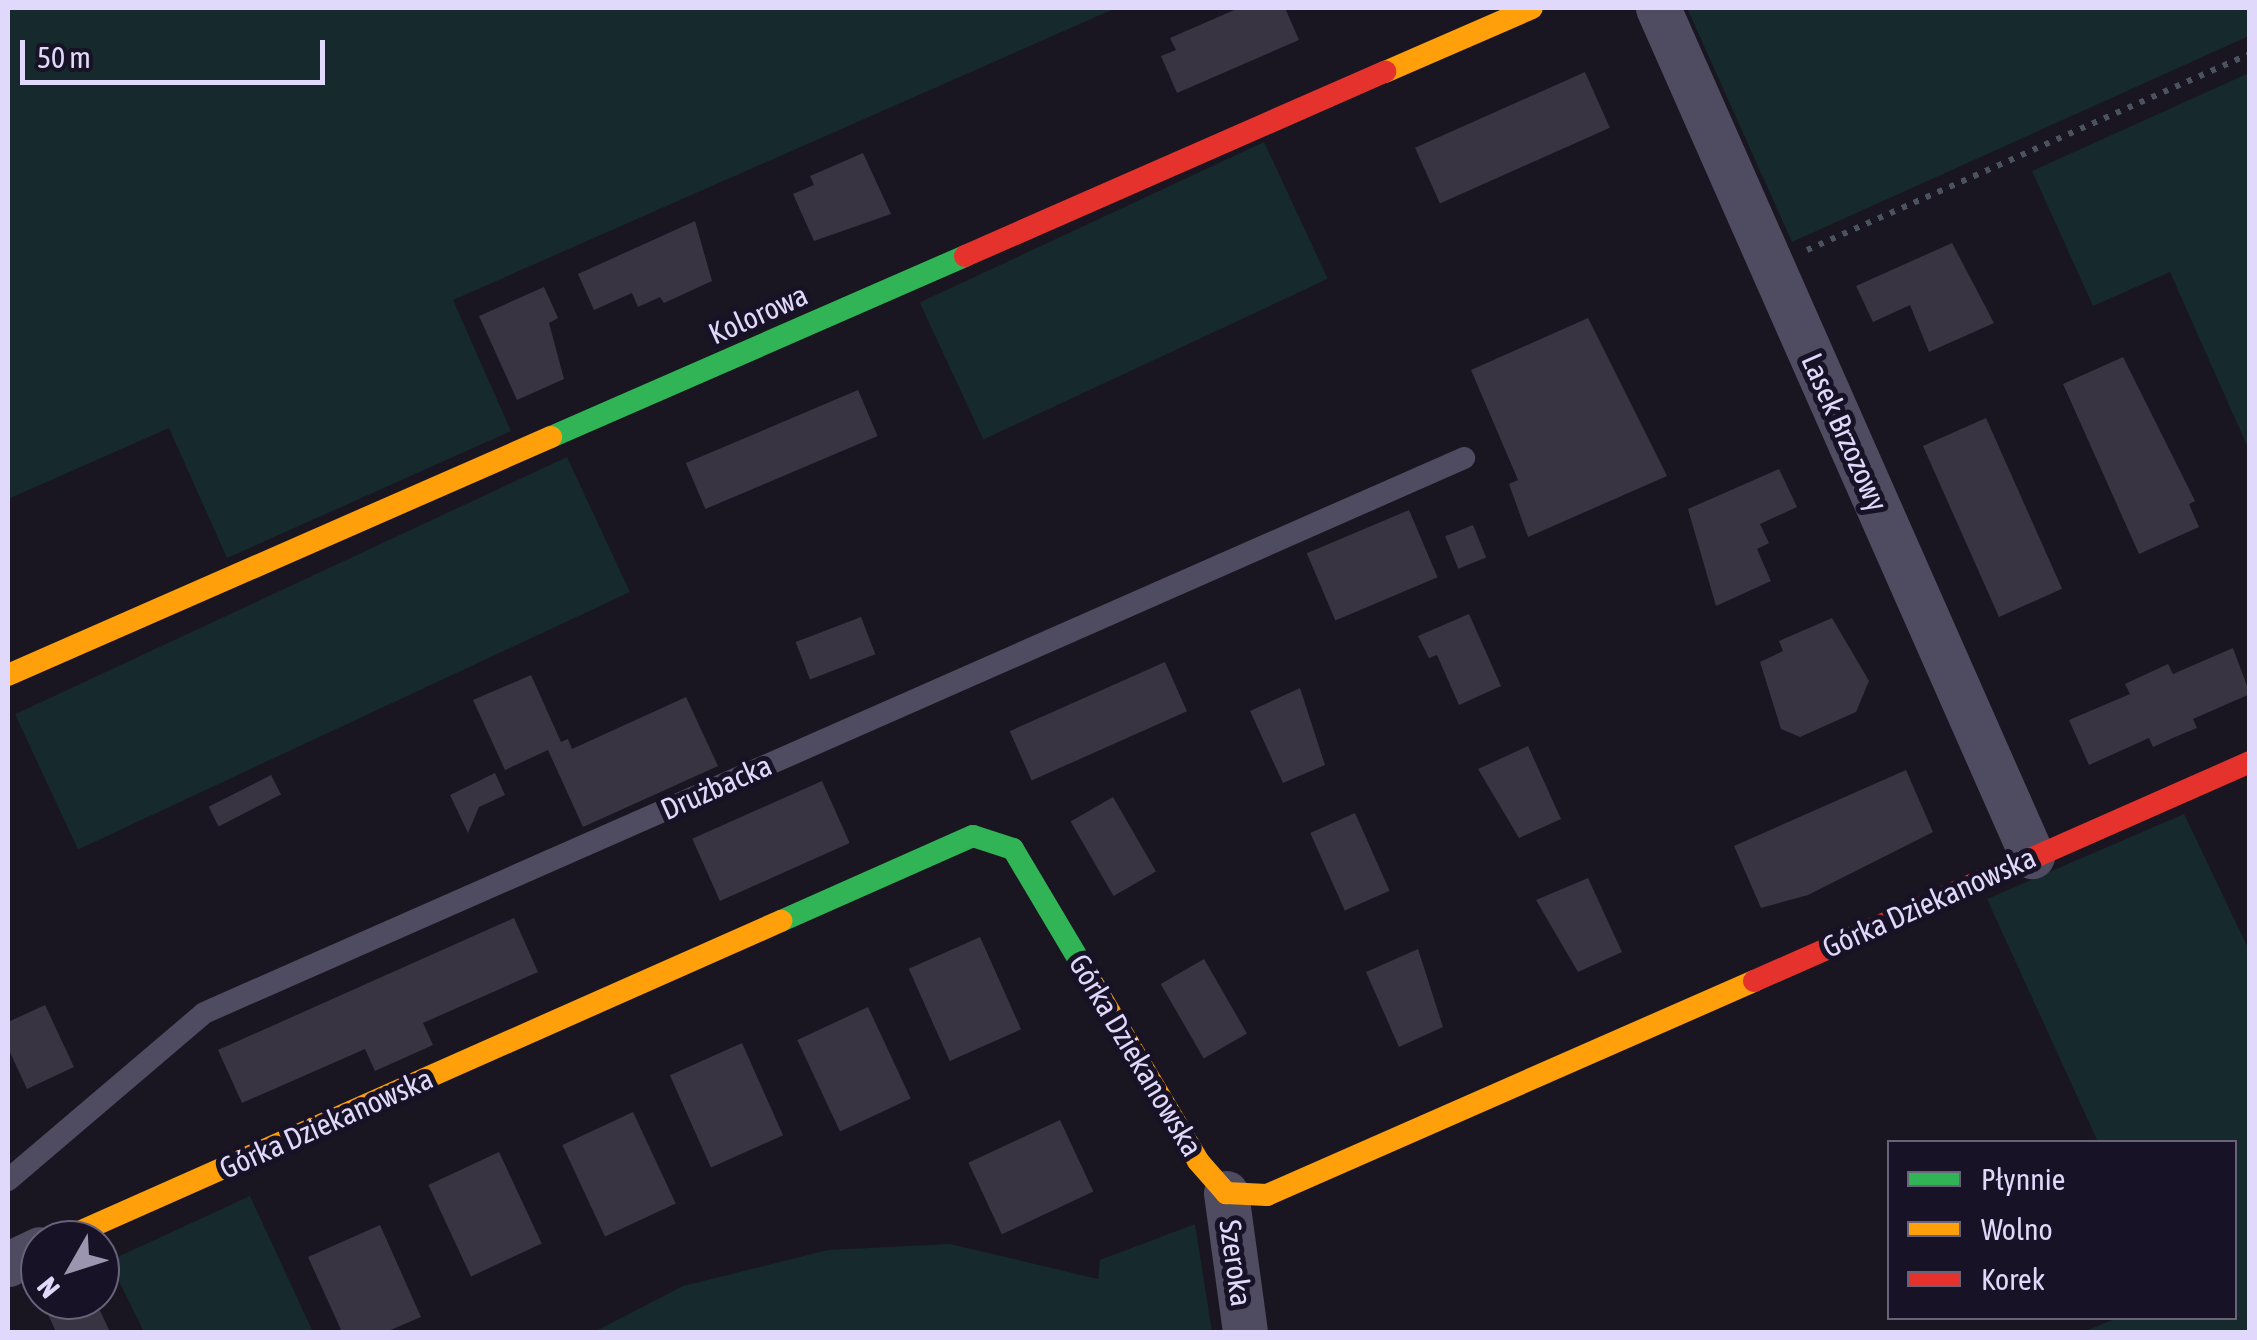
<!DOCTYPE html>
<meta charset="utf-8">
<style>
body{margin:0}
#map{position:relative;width:2257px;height:1340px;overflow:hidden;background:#191621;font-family:"Asap Condensed",sans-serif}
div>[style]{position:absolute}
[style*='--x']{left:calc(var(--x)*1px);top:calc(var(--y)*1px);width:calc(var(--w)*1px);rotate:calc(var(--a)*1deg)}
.green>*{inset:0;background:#16292d;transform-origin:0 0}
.building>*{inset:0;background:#383442;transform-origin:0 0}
.path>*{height:6px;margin-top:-3px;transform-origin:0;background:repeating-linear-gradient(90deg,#4b5361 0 5px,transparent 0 13px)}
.lane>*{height:22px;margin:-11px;padding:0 11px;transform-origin:11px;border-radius:11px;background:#4f4c61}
.street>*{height:45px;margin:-22.5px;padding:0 22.5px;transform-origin:22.5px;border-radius:22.5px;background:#4f4c61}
.fast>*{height:22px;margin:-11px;padding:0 11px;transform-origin:11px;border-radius:11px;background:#30b455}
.slow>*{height:22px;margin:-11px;padding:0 11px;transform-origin:11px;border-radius:11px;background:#ff9f0a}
.jam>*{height:22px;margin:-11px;padding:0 11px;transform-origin:11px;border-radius:11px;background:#e5322d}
span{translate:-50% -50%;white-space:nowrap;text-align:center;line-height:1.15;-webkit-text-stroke:10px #171225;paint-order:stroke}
.street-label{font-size:30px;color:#e1d9fb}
.frame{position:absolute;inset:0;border:10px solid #e1d9fb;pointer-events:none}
.legend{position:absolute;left:1887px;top:1140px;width:350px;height:180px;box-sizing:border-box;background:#171225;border:2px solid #68627b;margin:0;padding:12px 18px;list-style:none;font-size:30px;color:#e1d9fb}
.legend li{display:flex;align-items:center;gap:20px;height:50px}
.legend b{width:50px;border:2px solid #68627b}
.north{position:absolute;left:20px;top:1220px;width:100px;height:100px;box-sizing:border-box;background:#171225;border:2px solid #68627b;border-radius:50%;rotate:231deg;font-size:28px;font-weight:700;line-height:40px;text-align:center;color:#e1d9fb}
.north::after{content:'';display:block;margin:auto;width:35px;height:45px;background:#9b95af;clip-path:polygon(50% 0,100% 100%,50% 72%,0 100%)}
.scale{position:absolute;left:20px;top:40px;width:305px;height:45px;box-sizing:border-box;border:5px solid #e1d9fb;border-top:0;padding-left:12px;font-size:30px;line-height:35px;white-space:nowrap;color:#e1d9fb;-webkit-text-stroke:8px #171225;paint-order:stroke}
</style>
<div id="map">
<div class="green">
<i style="clip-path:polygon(8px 8px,1116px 8px,453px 300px,511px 431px,227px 558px,169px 428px,8px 499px)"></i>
<i style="clip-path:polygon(1687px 8px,2249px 8px,2249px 36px,1792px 242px)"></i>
<i style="clip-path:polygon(2249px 73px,2249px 450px,2170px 272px,2093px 306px,2032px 171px)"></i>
<i style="left:1264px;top:142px;width:151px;height:380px;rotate:65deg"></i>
<i style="left:567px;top:457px;width:149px;height:609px;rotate:65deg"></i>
<i style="clip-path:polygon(2184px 814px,2249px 950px,2249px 1332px,2083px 1332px,2117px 1318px,2234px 1318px,2234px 1142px,2098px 1142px,1987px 899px)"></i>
<i style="clip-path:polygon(250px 1196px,313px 1332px,144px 1332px,109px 1261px)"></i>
<i style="clip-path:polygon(1195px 1224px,1212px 1332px,594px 1332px,683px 1286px,828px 1250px,950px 1244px,1098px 1279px,1100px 1260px)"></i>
</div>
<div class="building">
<i style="clip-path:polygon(1239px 8px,1285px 8px,1299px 40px,1177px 93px,1161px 56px,1176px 50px,1170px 38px)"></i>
<i style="left:1585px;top:72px;width:61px;height:186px;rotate:66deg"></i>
<i style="clip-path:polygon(863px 153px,891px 214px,814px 241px,793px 194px,814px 185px,810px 176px)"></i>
<i style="clip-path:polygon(695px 221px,712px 281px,664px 303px,660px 297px,638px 307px,632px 293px,594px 310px,578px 274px)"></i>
<i style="clip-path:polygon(1952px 243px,1994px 323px,1929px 352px,1910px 305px,1873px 322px,1856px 286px)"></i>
<i style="clip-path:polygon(544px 287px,558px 318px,549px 323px,564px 379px,517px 400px,479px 316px)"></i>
<i style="clip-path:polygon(1588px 318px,1667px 476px,1528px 537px,1509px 484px,1518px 480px,1471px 370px)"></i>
<i style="clip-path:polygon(2123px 357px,2195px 501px,2189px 504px,2199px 527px,2139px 554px,2063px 384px)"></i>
<i style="left:858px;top:390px;width:50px;height:187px;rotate:67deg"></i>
<i style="left:1986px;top:418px;width:187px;height:69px;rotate:66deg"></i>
<i style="clip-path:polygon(1779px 469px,1797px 507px,1760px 524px,1769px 543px,1757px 549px,1771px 581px,1716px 606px,1688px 509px)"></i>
<i style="left:1409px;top:510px;width:73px;height:111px;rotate:67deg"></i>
<i style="left:1473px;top:525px;width:35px;height:30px;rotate:68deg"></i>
<i style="clip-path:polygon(1469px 614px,1501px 686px,1459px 705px,1437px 655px,1429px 658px,1418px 636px)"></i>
<i style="left:861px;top:617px;width:40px;height:70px;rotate:69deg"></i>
<i style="clip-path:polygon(1832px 618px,1869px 681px,1856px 712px,1800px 737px,1781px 729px,1760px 662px,1783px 651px,1779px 641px)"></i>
<i style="clip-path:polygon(2233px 648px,2250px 694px,2193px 719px,2197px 728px,2175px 737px,2153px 747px,2149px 738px,2089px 765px,2069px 720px,2130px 694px,2125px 684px,2168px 664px,2173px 674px)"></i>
<i style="left:1165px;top:662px;width:54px;height:170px;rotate:66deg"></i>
<i style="clip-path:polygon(531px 675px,561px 742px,568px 739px,572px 749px,686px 697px,718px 766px,583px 827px,548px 750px,505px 770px,473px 700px)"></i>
<i style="clip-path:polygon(1300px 688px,1325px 765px,1283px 783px,1250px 711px)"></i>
<i style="clip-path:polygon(1528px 746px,1561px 819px,1519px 838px,1478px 769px)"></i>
<i style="clip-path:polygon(1906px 770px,1933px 832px,1808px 895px,1761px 908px,1734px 846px)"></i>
<i style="clip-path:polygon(495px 773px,505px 795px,479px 807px,468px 833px,450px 795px)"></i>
<i style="left:271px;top:775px;width:22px;height:70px;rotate:63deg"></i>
<i style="left:822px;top:781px;width:68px;height:142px;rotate:66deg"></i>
<i style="left:1113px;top:797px;width:86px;height:49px;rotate:60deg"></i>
<i style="left:1355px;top:813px;width:85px;height:49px;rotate:66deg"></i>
<i style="clip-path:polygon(1588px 878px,1622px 952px,1578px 972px,1536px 900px)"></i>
<i style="clip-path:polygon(514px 918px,538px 972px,423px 1023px,433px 1045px,375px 1071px,365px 1049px,242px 1103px,218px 1050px)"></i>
<i style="left:980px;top:937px;width:101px;height:78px;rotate:66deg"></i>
<i style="clip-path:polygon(1418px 949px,1443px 1027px,1399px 1047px,1366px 972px)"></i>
<i style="left:1204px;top:959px;width:86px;height:50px;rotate:60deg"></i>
<i style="clip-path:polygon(45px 1005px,74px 1067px,27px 1089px,8px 1048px,8px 1022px)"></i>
<i style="left:868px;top:1007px;width:101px;height:78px;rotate:65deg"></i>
<i style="left:742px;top:1043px;width:101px;height:79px;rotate:66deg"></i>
<i style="left:633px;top:1112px;width:101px;height:78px;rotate:65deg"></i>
<i style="left:1060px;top:1120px;width:79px;height:101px;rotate:65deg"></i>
<i style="left:499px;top:1152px;width:101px;height:78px;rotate:65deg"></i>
<i style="clip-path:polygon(380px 1225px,421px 1317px,386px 1332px,342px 1332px,308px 1257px)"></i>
<i style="clip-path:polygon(74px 1300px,95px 1300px,110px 1332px,56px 1332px,47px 1312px)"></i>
</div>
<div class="path">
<i style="--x:1807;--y:250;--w:484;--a:-23.9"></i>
</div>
<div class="lane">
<i style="--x:8;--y:1180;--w:257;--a:-40.4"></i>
<i style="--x:204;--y:1013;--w:1377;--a:-23.77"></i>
</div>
<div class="street">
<i style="--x:1658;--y:8;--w:927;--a:66.2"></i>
<i style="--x:1226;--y:1193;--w:140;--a:82.2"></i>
<i style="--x:8;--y:1264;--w:35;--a:-25"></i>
</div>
<div class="fast">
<i style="--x:551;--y:437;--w:452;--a:-23.6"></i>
<i style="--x:781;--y:921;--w:210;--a:-23.9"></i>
<i style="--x:973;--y:836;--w:42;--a:18"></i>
<i style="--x:1013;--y:849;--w:143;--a:59.3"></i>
</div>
<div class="slow">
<i style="--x:1385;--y:72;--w:160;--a:-23.5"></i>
<i style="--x:8;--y:675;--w:593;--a:-23.67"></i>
<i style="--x:1086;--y:972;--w:220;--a:59.3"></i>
<i style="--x:1198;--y:1161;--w:43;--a:48.8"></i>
<i style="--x:1226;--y:1193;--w:41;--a:2.8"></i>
<i style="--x:1267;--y:1195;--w:532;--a:-23.72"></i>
<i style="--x:61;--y:1240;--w:788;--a:-23.9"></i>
</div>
<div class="jam">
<i style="--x:965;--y:256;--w:459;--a:-23.7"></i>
<i style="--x:1754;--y:981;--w:542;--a:-23.82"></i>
</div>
<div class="street-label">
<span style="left:758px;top:314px;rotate:-24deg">Kolorowa</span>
<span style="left:1845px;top:432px;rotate:66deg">Lasek Brzozowy</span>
<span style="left:716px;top:787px;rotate:-24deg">Drużbacka</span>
<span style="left:1929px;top:902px;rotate:-24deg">Górka Dziekanowska</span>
<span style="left:1136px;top:1055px;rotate:59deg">Górka Dziekanowska</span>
<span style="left:326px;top:1123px;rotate:-24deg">Górka Dziekanowska</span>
<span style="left:1236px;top:1263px;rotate:82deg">Szeroka</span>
</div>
<div class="frame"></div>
<ul class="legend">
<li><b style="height:12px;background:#30b455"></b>Płynnie</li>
<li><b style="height:12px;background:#ff9f0a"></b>Wolno</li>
<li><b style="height:12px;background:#e5322d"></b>Korek</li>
</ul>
<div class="north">N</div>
<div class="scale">50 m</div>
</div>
